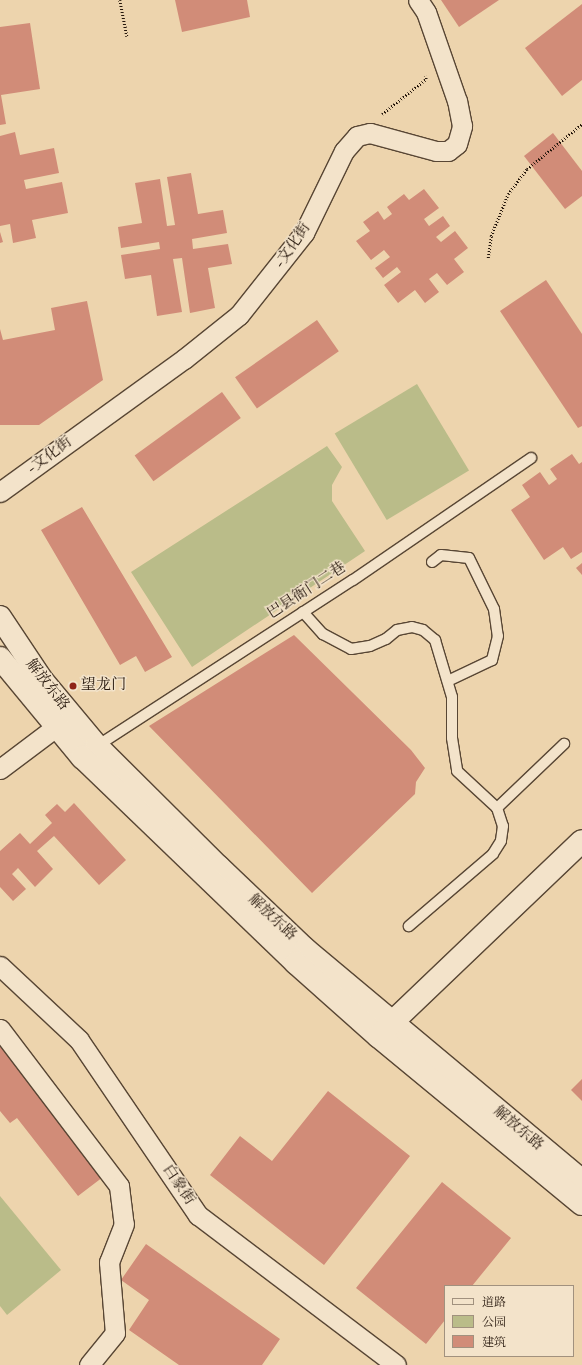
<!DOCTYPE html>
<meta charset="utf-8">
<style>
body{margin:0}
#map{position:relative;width:582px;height:1365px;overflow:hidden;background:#edd4ad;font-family:Vollkorn,"Noto Serif SC",serif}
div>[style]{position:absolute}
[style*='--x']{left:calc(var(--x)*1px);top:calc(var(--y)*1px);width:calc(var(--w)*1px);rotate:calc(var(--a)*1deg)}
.green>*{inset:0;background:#babc89;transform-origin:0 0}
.building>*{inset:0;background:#d18c78;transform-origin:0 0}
.path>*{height:2.5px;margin-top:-1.25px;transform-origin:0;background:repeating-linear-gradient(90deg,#26170c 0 1px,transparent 0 3px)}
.roads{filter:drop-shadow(1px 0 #584634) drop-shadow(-1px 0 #584634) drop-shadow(0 1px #584634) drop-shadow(0 -1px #584634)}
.lane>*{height:10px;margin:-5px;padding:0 5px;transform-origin:5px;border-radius:5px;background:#f3e3ca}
.street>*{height:19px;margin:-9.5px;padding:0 9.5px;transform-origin:9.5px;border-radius:9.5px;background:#f3e3ca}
.secondary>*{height:22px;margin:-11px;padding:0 11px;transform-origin:11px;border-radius:11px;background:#f3e3ca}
.dots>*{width:11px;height:11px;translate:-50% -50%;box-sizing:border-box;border:2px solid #f3e3ca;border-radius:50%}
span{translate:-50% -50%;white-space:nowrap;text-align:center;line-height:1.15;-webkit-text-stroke:3px #f3e3ca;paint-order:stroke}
.street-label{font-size:15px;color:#26170c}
.poi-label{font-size:15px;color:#26170c}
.left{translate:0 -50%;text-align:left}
.legend{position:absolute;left:444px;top:1285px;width:130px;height:72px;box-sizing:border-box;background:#f3e3ca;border:1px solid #a1917e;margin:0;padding:5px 7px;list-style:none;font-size:12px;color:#26170c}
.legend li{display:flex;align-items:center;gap:8px;height:20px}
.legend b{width:20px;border:1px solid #a1917e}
</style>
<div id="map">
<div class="green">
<i style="left:417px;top:384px;width:101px;height:96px;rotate:59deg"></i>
<i style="clip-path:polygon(327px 446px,342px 467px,332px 485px,332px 501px,365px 551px,192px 667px,131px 572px)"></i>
<i style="clip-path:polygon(0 1196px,61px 1270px,7px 1315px,0 1306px)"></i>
</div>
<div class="building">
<i style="clip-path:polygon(175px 0,247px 0,250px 17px,182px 32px)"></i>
<i style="clip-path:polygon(441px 0,499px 0,459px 27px)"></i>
<i style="clip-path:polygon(582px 4px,582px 80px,562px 96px,525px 48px)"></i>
<i style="clip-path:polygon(30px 23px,40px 89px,1px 95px,6px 124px,0 125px,0 27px)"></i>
<i style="clip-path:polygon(15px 132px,20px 155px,54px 148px,59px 173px,24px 180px,26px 189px,62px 182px,68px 213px,32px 220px,36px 238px,13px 243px,10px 224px,0 226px,0 136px)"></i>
<i style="clip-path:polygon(553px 133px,582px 171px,582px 196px,565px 209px,524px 156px)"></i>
<i style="clip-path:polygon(191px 173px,198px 214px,223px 210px,227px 233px,192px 239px,193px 249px,228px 244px,232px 264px,208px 268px,215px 308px,190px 313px,182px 258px,173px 259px,182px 312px,157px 316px,151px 275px,125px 279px,121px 255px,160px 249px,159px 242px,121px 248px,118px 227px,142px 223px,135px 183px,160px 179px,167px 226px,175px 225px,167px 177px)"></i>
<i style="clip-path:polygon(424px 189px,439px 208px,424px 219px,429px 226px,443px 216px,450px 226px,436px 237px,441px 242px,455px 231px,468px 248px,454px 259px,464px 272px,447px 285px,437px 273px,429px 279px,439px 292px,425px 303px,415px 290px,398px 303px,384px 285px,401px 272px,397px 267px,383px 278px,375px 268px,390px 257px,384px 250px,371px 260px,356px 241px,370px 231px,363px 222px,378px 211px,384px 220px,392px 214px,387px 207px,404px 194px,409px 200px)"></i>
<i style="clip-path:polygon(0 232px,3px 242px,0 243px)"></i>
<i style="clip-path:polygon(546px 280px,582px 334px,582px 426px,578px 428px,500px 311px)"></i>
<i style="clip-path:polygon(87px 301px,103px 380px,39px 425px,0 425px,0 329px,3px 340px,55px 330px,51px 308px)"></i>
<i style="left:317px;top:320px;width:38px;height:100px;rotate:55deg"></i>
<i style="left:222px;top:392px;width:32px;height:108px;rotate:54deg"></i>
<i style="clip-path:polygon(572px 454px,579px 464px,582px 462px,582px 552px,571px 559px,563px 547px,544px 560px,511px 510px,530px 497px,522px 485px,540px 472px,549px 485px,557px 479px,550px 469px)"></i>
<i style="clip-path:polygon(82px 507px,172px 657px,145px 672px,136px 656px,120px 665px,41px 530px)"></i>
<i style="clip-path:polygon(582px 563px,582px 575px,576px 568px)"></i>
<i style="clip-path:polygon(294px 635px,411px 750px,425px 768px,416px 782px,415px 794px,312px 893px,149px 726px)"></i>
<i style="clip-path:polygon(74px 803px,126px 860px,99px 885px,54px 836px,37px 851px,53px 869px,35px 887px,18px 868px,12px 874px,26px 889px,13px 901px,0 887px,0 851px,20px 833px,30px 844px,52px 823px,45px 815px,57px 804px,65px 812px)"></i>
<i style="clip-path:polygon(0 1045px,103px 1177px,78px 1196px,17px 1118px,10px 1123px,0 1111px)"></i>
<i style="clip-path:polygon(582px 1079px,582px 1101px,571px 1090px)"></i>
<i style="clip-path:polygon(328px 1091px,410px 1156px,324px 1265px,210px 1175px,240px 1136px,272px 1161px)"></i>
<i style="clip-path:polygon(442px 1182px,511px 1238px,472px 1286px,445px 1286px,445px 1320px,426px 1344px,356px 1288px)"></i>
<i style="clip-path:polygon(146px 1244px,280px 1339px,262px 1365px,179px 1365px,129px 1330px,149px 1300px,121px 1280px)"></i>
</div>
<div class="path">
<i style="--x:120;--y:0;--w:37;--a:79"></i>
<i style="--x:382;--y:114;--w:56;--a:-38.5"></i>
<i style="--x:426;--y:79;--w:3;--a:-108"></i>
<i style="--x:488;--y:258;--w:22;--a:-82"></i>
<i style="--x:491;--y:236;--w:45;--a:-68"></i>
<i style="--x:508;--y:194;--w:31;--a:-53"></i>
<i style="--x:527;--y:169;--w:71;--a:-39.3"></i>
</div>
<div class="roads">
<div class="lane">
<i style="--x:432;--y:562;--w:11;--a:-38"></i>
<i style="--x:441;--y:555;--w:28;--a:6"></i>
<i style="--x:469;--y:558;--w:57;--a:63.9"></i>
<i style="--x:494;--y:609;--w:27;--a:82"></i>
<i style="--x:498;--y:636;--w:25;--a:104"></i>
<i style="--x:492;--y:660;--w:49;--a:154.5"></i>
<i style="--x:303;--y:612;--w:30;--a:48"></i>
<i style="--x:323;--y:634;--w:32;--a:28"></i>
<i style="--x:351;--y:649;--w:19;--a:-9"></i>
<i style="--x:370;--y:646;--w:17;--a:-24"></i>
<i style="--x:386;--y:639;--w:14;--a:-39"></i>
<i style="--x:397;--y:630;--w:15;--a:-11"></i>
<i style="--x:412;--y:627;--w:11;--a:15"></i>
<i style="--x:423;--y:630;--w:16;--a:40"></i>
<i style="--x:435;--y:640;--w:59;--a:73.4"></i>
<i style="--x:452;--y:697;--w:41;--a:90"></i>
<i style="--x:452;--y:738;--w:33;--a:81"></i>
<i style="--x:457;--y:771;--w:54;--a:42.8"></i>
<i style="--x:497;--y:808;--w:19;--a:72"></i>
<i style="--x:503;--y:826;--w:15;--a:98"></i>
<i style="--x:501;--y:841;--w:15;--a:122"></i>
<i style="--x:493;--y:854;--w:111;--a:139.4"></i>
<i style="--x:97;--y:746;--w:305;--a:-33"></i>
<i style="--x:353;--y:580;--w:216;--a:-34.4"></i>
<i style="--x:497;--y:808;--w:93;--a:-43.7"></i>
</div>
<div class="street">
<i style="--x:0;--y:492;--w:227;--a:-35.9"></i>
<i style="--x:184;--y:359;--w:70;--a:-38.7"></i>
<i style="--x:239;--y:315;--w:105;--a:-51.6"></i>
<i style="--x:304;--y:233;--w:91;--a:-64"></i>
<i style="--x:344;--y:151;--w:20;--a:-49"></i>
<i style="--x:357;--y:136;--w:13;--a:-13"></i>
<i style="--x:370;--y:133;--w:68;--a:15.3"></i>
<i style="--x:436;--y:151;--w:12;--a:0"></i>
<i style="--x:448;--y:151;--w:11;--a:-38"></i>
<i style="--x:457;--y:144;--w:19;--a:-74"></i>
<i style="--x:462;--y:126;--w:25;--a:-101"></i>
<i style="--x:457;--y:101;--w:94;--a:-109.2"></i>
<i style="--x:426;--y:12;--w:14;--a:-124"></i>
<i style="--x:0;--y:769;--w:70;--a:-36.9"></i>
<i style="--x:0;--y:966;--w:108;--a:43.1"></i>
<i style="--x:79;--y:1040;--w:212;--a:55.8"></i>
<i style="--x:198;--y:1215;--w:248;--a:37.1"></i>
<i style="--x:0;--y:1029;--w:197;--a:52.8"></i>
<i style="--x:119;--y:1186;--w:38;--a:83"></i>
<i style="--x:124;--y:1224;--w:41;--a:111.5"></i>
<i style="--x:109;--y:1262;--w:71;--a:85.2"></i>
<i style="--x:115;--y:1333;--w:41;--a:129.1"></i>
</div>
<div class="secondary">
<i style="--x:0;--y:617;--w:76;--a:56.3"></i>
<i style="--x:42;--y:680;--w:86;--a:50.2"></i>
<i style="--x:97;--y:746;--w:172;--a:44.8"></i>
<i style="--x:219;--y:867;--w:119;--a:43.6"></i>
<i style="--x:305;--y:949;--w:361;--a:39.9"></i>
<i style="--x:0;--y:658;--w:129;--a:50.4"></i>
<i style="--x:82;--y:757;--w:297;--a:43.9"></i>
<i style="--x:296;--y:963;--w:110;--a:41.7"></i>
<i style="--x:378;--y:1036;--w:264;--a:39.5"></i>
<i style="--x:380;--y:1034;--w:279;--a:-43.7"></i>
</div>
</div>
<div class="dots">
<i style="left:73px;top:686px;background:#8f2418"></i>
</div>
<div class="street-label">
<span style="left:293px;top:246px;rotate:-56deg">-文化街</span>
<span style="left:50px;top:456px;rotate:-37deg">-文化街</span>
<span style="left:307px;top:591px;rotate:-33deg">巴县衙门二巷</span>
<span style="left:47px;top:685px;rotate:52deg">解放东路</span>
<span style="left:272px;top:918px;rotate:43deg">解放东路</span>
<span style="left:518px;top:1129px;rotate:40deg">解放东路</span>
<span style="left:178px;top:1185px;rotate:56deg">白象街</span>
</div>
<div class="poi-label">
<span class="left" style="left:81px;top:686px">望龙门</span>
</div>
<ul class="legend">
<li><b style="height:5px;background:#f3e3ca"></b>道路</li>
<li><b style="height:11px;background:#babc89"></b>公园</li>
<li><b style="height:11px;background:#d18c78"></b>建筑</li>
</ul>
</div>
